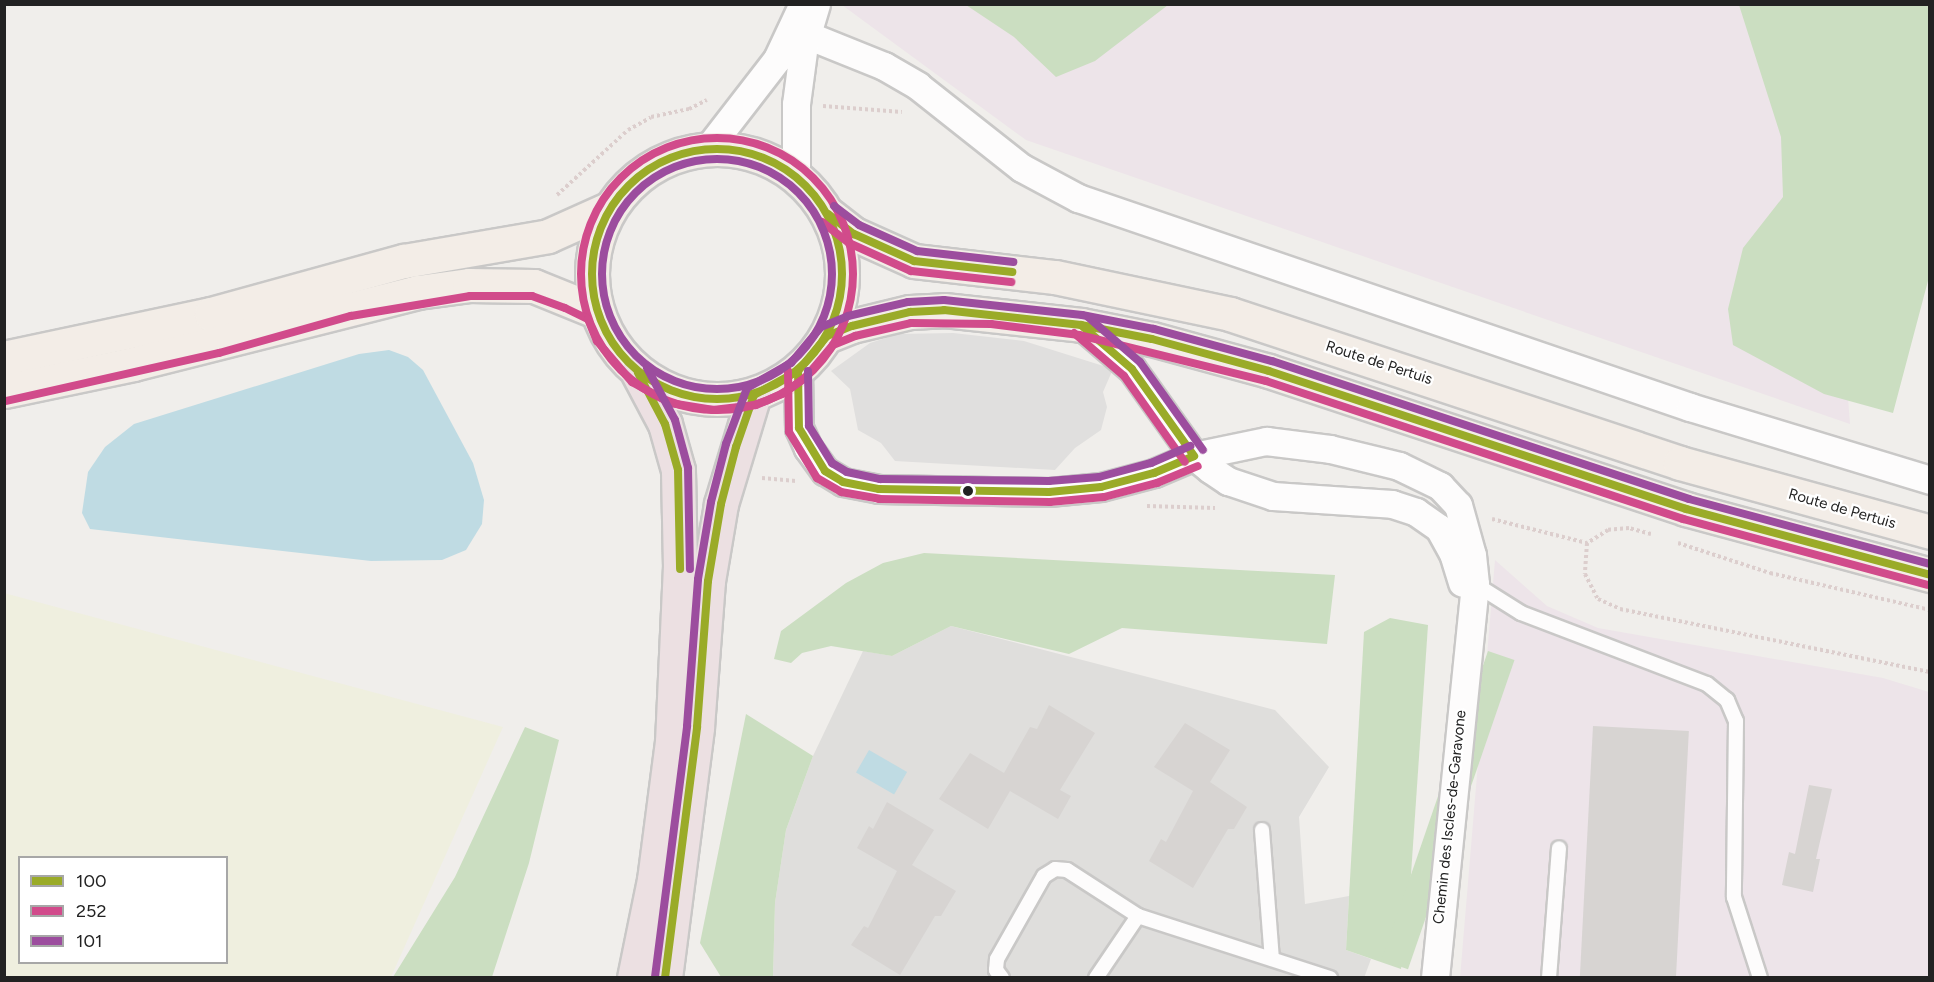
<!DOCTYPE html>
<style>
body{margin:0}
#map{position:relative;width:1934px;height:982px;overflow:hidden;background:#f0eeeb;font-family:Figtree,sans-serif}
div>[style]{position:absolute}
[style*='--x']{left:calc(var(--x)*1px);top:calc(var(--y)*1px);width:calc(var(--w)*1px);rotate:calc(var(--a)*1deg)}
.residential>*{inset:0;background:#dfdedc}
.industrial>*{inset:0;background:#ede4e9}
.farmland>*{inset:0;background:#efefdf}
.forest>*{inset:0;background:#cbdec1;transform-origin:0 0}
.parking>*{inset:0;background:#e0dfde}
.water>*{inset:0;background:#bfdbe3;transform-origin:0 0}
.building>*{inset:0;background:#d7d4d2;transform-origin:0 0}
.path>*{height:4px;margin-top:-2px;transform-origin:0;background:repeating-linear-gradient(90deg,#dccecd 0 3px,transparent 0 6px)}
.roads{filter:drop-shadow(2px 0 #c9c8c7) drop-shadow(-2px 0 #c9c8c7) drop-shadow(0 2px #c9c8c7) drop-shadow(0 -2px #c9c8c7)}
.lane>*{height:14px;margin:-7px;padding:0 7px;transform-origin:7px;border-radius:7px;background:#fdfcfc}
.street>*{height:27px;margin:-13.5px;padding:0 13.5px;transform-origin:13.5px;border-radius:13.5px;background:#fdfcfc}
.primary>*{height:33px;margin:-16.5px;padding:0 16.5px;transform-origin:16.5px;border-radius:16.5px;background:#f3ede7}
.primary>.ring{margin:-16.5px;padding:0;box-sizing:content-box;background:none;border:33px solid #f3ede7;border-radius:50%}
.highway>*{height:33px;margin:-16.5px;padding:0 16.5px;transform-origin:16.5px;border-radius:16.5px;background:#ece0e2}
.bus-1>*{height:8px;margin:-4px;padding:0 4px;transform-origin:4px;border-radius:4px;background:#9aab28}
.bus-1>.ring{margin:-4px;padding:0;box-sizing:content-box;background:none;border:8px solid #9aab28;border-radius:50%}
.bus-2>*{height:8px;margin:-4px;padding:0 4px;transform-origin:4px;border-radius:4px;background:#d14b8b}
.bus-2>.ring{margin:-4px;padding:0;box-sizing:content-box;background:none;border:8px solid #d14b8b;border-radius:50%}
.bus-3>*{height:8px;margin:-4px;padding:0 4px;transform-origin:4px;border-radius:4px;background:#9c4d9e}
.bus-3>.ring{margin:-4px;padding:0;box-sizing:content-box;background:none;border:8px solid #9c4d9e;border-radius:50%}
.dots>*{width:16px;height:16px;translate:-50% -50%;box-sizing:border-box;border:3px solid #fff;border-radius:50%}
span{translate:-50% -50%;white-space:nowrap;text-align:center;line-height:1.15;-webkit-text-stroke:4.5px #fff;paint-order:stroke}
.street-label{font-size:15px;color:#222}
.frame{position:absolute;inset:0;border:6px solid #222;pointer-events:none}
.legend{position:absolute;left:18px;top:856px;width:210px;height:108px;box-sizing:border-box;background:#fff;border:2px solid #a7a7a7;margin:0;padding:8px 10px;list-style:none;font-size:18px;color:#222}
.legend li{display:flex;align-items:center;gap:12px;height:30px}
.legend b{width:30px;border:2px solid #a7a7a7}
</style>
<div id="map">
<div class="residential">
<i style="clip-path:polygon(951px 626px,1275px 710px,1329px 767px,1299px 817px,1305px 904px,1349px 896px,1346px 950px,1371px 959px,1364px 978px,773px 978px,775px 903px,786px 830px,813px 756px,863px 651px,892px 656px)"></i>
</div>
<div class="industrial">
<i style="clip-path:polygon(842px 5px,1818px 5px,1850px 424px,1026px 140px)"></i>
<i style="clip-path:polygon(1495px 560px,1547px 606px,1598px 628px,1883px 678px,1929px 692px,1929px 977px,1460px 978px)"></i>
</div>
<div class="farmland">
<i style="clip-path:polygon(evenodd,4px 593px,503px 727px,391px 977px,5px 977px,4px 593px,20px 858px,226px 858px,226px 962px,20px 962px,20px 858px)"></i>
</div>
<div class="forest">
<i style="clip-path:polygon(966px 5px,1168px 5px,1095px 61px,1056px 77px,1014px 37px)"></i>
<i style="clip-path:polygon(1739px 5px,1929px 5px,1929px 277px,1893px 413px,1824px 394px,1733px 345px,1728px 309px,1743px 248px,1783px 197px,1781px 137px)"></i>
<i style="clip-path:polygon(924px 553px,1335px 575px,1327px 644px,1122px 628px,1069px 654px,951px 626px,892px 656px,831px 646px,802px 653px,791px 663px,774px 659px,781px 631px,846px 583px,883px 563px)"></i>
<i style="clip-path:polygon(1390px 618px,1428px 625px,1410px 889px,1401px 969px,1346px 950px,1364px 632px)"></i>
<i style="left:1488px;top:651px;width:28px;height:327px;rotate:19deg"></i>
<i style="clip-path:polygon(746px 714px,813px 756px,786px 830px,775px 903px,773px 977px,721px 977px,700px 943px)"></i>
<i style="clip-path:polygon(525px 727px,559px 740px,529px 863px,492px 977px,393px 977px,455px 877px)"></i>
</div>
<div class="parking">
<i style="clip-path:polygon(953px 333px,1024px 341px,1113px 369px,1103px 392px,1107px 407px,1101px 430px,1075px 448px,1055px 470px,895px 461px,881px 443px,858px 430px,850px 389px,831px 371px,870px 343px,898px 334px)"></i>
</div>
<div class="water">
<i style="clip-path:polygon(389px 350px,408px 357px,423px 370px,473px 463px,484px 500px,482px 524px,466px 550px,442px 560px,371px 561px,90px 529px,82px 513px,88px 472px,105px 447px,134px 424px,359px 354px)"></i>
<i style="left:869px;top:750px;width:44px;height:26px;rotate:30deg"></i>
</div>
<div class="building">
<i style="clip-path:polygon(1049px 705px,1095px 733px,1060px 790px,1071px 796px,1058px 819px,1010px 791px,988px 829px,939px 799px,970px 753px,1004px 773px,1030px 727px,1037px 729px)"></i>
<i style="clip-path:polygon(1185px 723px,1230px 750px,1210px 782px,1247px 807px,1234px 829px,1228px 829px,1193px 888px,1149px 861px,1161px 839px,1166px 842px,1193px 791px,1154px 767px)"></i>
<i style="left:1593px;top:726px;width:96px;height:253px;rotate:3deg"></i>
<i style="clip-path:polygon(1809px 785px,1832px 789px,1816px 859px,1820px 859px,1813px 892px,1782px 885px,1789px 852px,1795px 854px)"></i>
<i style="clip-path:polygon(887px 802px,934px 830px,912px 865px,956px 891px,941px 916px,935px 916px,900px 975px,851px 945px,864px 926px,868px 928px,897px 871px,857px 848px,869px 826px,873px 829px)"></i>
</div>
<div class="path">
<i style="--x:823;--y:106;--w:79;--a:4.3"></i>
<i style="--x:557;--y:195;--w:96;--a:-42.5"></i>
<i style="--x:628;--y:130;--w:26;--a:-29"></i>
<i style="--x:651;--y:117;--w:39;--a:-12"></i>
<i style="--x:689;--y:109;--w:20;--a:-27"></i>
<i style="--x:762;--y:478;--w:34;--a:5"></i>
<i style="--x:1147;--y:506;--w:68;--a:1.7"></i>
<i style="--x:1492;--y:519;--w:98;--a:14.2"></i>
<i style="--x:1651;--y:534;--w:23;--a:-165"></i>
<i style="--x:1629;--y:528;--w:21;--a:175"></i>
<i style="--x:1608;--y:530;--w:25;--a:148"></i>
<i style="--x:1587;--y:543;--w:31;--a:94"></i>
<i style="--x:1585;--y:574;--w:28;--a:63"></i>
<i style="--x:1598;--y:599;--w:24;--a:24"></i>
<i style="--x:1620;--y:609;--w:316;--a:11.5"></i>
<i style="--x:1678;--y:543;--w:97;--a:18.1"></i>
<i style="--x:1770;--y:573;--w:164;--a:13"></i>
</div>
<div class="roads">
<div class="lane">
<i style="--x:1475;--y:584;--w:54;--a:32.2"></i>
<i style="--x:1521;--y:613;--w:199;--a:20.9"></i>
<i style="--x:1707;--y:684;--w:26;--a:39"></i>
<i style="--x:1727;--y:700;--w:23;--a:67"></i>
<i style="--x:1736;--y:721;--w:176;--a:90.7"></i>
<i style="--x:1734;--y:897;--w:85;--a:72.2"></i>
<i style="--x:1262;--y:830;--w:129;--a:85.6"></i>
<i style="--x:1002;--y:978;--w:10;--a:-127"></i>
<i style="--x:996;--y:970;--w:11;--a:-85"></i>
<i style="--x:997;--y:959;--w:95;--a:-60.5"></i>
<i style="--x:1044;--y:876;--w:13;--a:-32"></i>
<i style="--x:1055;--y:869;--w:12;--a:5"></i>
<i style="--x:1067;--y:870;--w:85;--a:32.9"></i>
<i style="--x:1138;--y:916;--w:202;--a:17.9"></i>
<i style="--x:1096;--y:978;--w:75;--a:-55.9"></i>
<i style="--x:1549;--y:978;--w:130;--a:-85.6"></i>
</div>
<div class="street">
<i style="--x:807;--y:35;--w:83;--a:21.9"></i>
<i style="--x:884;--y:66;--w:39;--a:30"></i>
<i style="--x:918;--y:86;--w:132;--a:38.3"></i>
<i style="--x:1022;--y:168;--w:64;--a:28.2"></i>
<i style="--x:1078;--y:198;--w:647;--a:18.86"></i>
<i style="--x:1690;--y:407;--w:251;--a:16.9"></i>
<i style="--x:709;--y:147;--w:111;--a:-52.3"></i>
<i style="--x:777;--y:59;--w:56;--a:-64.8"></i>
<i style="--x:796;--y:175;--w:71;--a:-90"></i>
<i style="--x:796;--y:104;--w:61;--a:-82.4"></i>
<i style="--x:804;--y:44;--w:42;--a:-73.3"></i>
<i style="--x:1081;--y:325;--w:67;--a:40.8"></i>
<i style="--x:1132;--y:369;--w:107;--a:54.5"></i>
<i style="--x:1194;--y:456;--w:21;--a:39"></i>
<i style="--x:1210;--y:469;--w:22;--a:34"></i>
<i style="--x:1228;--y:481;--w:47;--a:18.4"></i>
<i style="--x:1273;--y:496;--w:119;--a:3.8"></i>
<i style="--x:1392;--y:504;--w:25;--a:18"></i>
<i style="--x:1416;--y:512;--w:28;--a:35"></i>
<i style="--x:1439;--y:528;--w:29;--a:61"></i>
<i style="--x:1453;--y:553;--w:31;--a:73"></i>
<i style="--x:798;--y:371;--w:57;--a:89"></i>
<i style="--x:799;--y:428;--w:22;--a:66"></i>
<i style="--x:808;--y:448;--w:29;--a:54"></i>
<i style="--x:825;--y:471;--w:21;--a:31"></i>
<i style="--x:843;--y:482;--w:37;--a:11"></i>
<i style="--x:879;--y:489;--w:170;--a:1"></i>
<i style="--x:1049;--y:492;--w:52;--a:-5.5"></i>
<i style="--x:1101;--y:487;--w:55;--a:-14.8"></i>
<i style="--x:1154;--y:473;--w:43;--a:-23"></i>
<i style="--x:1194;--y:456;--w:74;--a:-11.8"></i>
<i style="--x:1266;--y:441;--w:64;--a:7.1"></i>
<i style="--x:1330;--y:449;--w:71;--a:13.8"></i>
<i style="--x:1399;--y:466;--w:46;--a:26"></i>
<i style="--x:1440;--y:486;--w:26;--a:47"></i>
<i style="--x:1458;--y:505;--w:52;--a:74.4"></i>
<i style="--x:1472;--y:555;--w:29;--a:84"></i>
<i style="--x:1475;--y:584;--w:396;--a:95.8"></i>
</div>
<div class="primary">
<i class="ring" style="left:592px;top:149px;width:217px;height:217px"></i>
<i style="--x:828;--y:214;--w:33;--a:38"></i>
<i style="--x:854;--y:234;--w:66;--a:24.2"></i>
<i style="--x:914;--y:261;--w:142;--a:6.5"></i>
<i style="--x:1055;--y:277;--w:179;--a:11.9"></i>
<i style="--x:1230;--y:314;--w:474;--a:18.3"></i>
<i style="--x:1680;--y:463;--w:259;--a:15.4"></i>
<i style="--x:827;--y:336;--w:27;--a:-22"></i>
<i style="--x:852;--y:326;--w:60;--a:-13.6"></i>
<i style="--x:910;--y:312;--w:34;--a:-3"></i>
<i style="--x:944;--y:310;--w:138;--a:6.2"></i>
<i style="--x:1081;--y:325;--w:72;--a:11.2"></i>
<i style="--x:1152;--y:339;--w:121;--a:15.3"></i>
<i style="--x:1269;--y:371;--w:439;--a:18.3"></i>
<i style="--x:1686;--y:509;--w:253;--a:15.1"></i>
<i style="--x:4;--y:358;--w:212;--a:-12"></i>
<i style="--x:211;--y:314;--w:200;--a:-15.4"></i>
<i style="--x:404;--y:261;--w:146;--a:-9.8"></i>
<i style="--x:548;--y:236;--w:66;--a:-24.2"></i>
<i style="--x:4;--y:391;--w:132;--a:-11.8"></i>
<i style="--x:133;--y:364;--w:294;--a:-14.2"></i>
<i style="--x:418;--y:292;--w:51;--a:-7.8"></i>
<i style="--x:469;--y:285;--w:65;--a:0.9"></i>
<i style="--x:534;--y:286;--w:67;--a:22"></i>
</div>
<div class="highway">
<i style="--x:634;--y:978;--w:100;--a:-78.5"></i>
<i style="--x:654;--y:880;--w:139;--a:-82.6"></i>
<i style="--x:672;--y:742;--w:175;--a:-87.4"></i>
<i style="--x:680;--y:567;--w:97;--a:-91.2"></i>
<i style="--x:678;--y:470;--w:48;--a:-105.8"></i>
<i style="--x:665;--y:424;--w:58;--a:-117.9"></i>
<i style="--x:665;--y:978;--w:253;--a:-82.7"></i>
<i style="--x:697;--y:727;--w:146;--a:-85.7"></i>
<i style="--x:708;--y:581;--w:78;--a:-80.4"></i>
<i style="--x:721;--y:504;--w:114;--a:-73.2"></i>
</div>
</div>
<div class="bus-1">
<i class="ring" style="left:592px;top:149px;width:242px;height:242px"></i>
<i style="--x:828;--y:214;--w:33;--a:38"></i>
<i style="--x:854;--y:234;--w:66;--a:24.2"></i>
<i style="--x:914;--y:261;--w:99;--a:6.4"></i>
<i style="--x:1081;--y:325;--w:67;--a:40.8"></i>
<i style="--x:1132;--y:369;--w:107;--a:54.5"></i>
<i style="--x:798;--y:371;--w:57;--a:89"></i>
<i style="--x:799;--y:428;--w:50;--a:58.8"></i>
<i style="--x:825;--y:471;--w:21;--a:31"></i>
<i style="--x:843;--y:482;--w:37;--a:11"></i>
<i style="--x:879;--y:489;--w:170;--a:1"></i>
<i style="--x:1049;--y:492;--w:52;--a:-5.5"></i>
<i style="--x:1101;--y:487;--w:55;--a:-14.8"></i>
<i style="--x:1154;--y:473;--w:43;--a:-23"></i>
<i style="--x:638;--y:373;--w:58;--a:62.1"></i>
<i style="--x:665;--y:424;--w:48;--a:74.2"></i>
<i style="--x:678;--y:470;--w:99;--a:88.8"></i>
<i style="--x:665;--y:978;--w:253;--a:-82.7"></i>
<i style="--x:697;--y:727;--w:146;--a:-85.7"></i>
<i style="--x:708;--y:581;--w:78;--a:-80.4"></i>
<i style="--x:721;--y:504;--w:59;--a:-75.3"></i>
<i style="--x:736;--y:447;--w:55;--a:-70.9"></i>
<i style="--x:754;--y:395;--w:50;--a:-28.6"></i>
<i style="--x:798;--y:371;--w:45;--a:-50.4"></i>
<i style="--x:827;--y:336;--w:27;--a:-22"></i>
<i style="--x:852;--y:326;--w:60;--a:-13.6"></i>
<i style="--x:910;--y:312;--w:34;--a:-3"></i>
<i style="--x:944;--y:310;--w:138;--a:6.2"></i>
<i style="--x:1081;--y:325;--w:72;--a:11.2"></i>
<i style="--x:1152;--y:339;--w:121;--a:15.3"></i>
<i style="--x:1269;--y:371;--w:439;--a:18.3"></i>
<i style="--x:1686;--y:509;--w:253;--a:15.1"></i>
</div>
<div class="bus-2">
<i class="ring" style="left:581px;top:138px;width:264px;height:264px"></i>
<i style="--x:822;--y:222;--w:34;--a:38"></i>
<i style="--x:849;--y:243;--w:68;--a:24.3"></i>
<i style="--x:911;--y:271;--w:101;--a:6.3"></i>
<i style="--x:1074;--y:333;--w:66;--a:40.7"></i>
<i style="--x:1124;--y:376;--w:105;--a:54.7"></i>
<i style="--x:788;--y:371;--w:61;--a:89.1"></i>
<i style="--x:789;--y:432;--w:54;--a:58.7"></i>
<i style="--x:817;--y:478;--w:28;--a:30"></i>
<i style="--x:841;--y:492;--w:39;--a:10"></i>
<i style="--x:879;--y:499;--w:171;--a:1"></i>
<i style="--x:1050;--y:502;--w:54;--a:-5.3"></i>
<i style="--x:1104;--y:497;--w:55;--a:-14.8"></i>
<i style="--x:1157;--y:483;--w:44;--a:-22.5"></i>
<i style="--x:6;--y:401;--w:218;--a:-12.7"></i>
<i style="--x:219;--y:353;--w:137;--a:-15.7"></i>
<i style="--x:351;--y:316;--w:121;--a:-9.5"></i>
<i style="--x:470;--y:296;--w:62;--a:0"></i>
<i style="--x:532;--y:296;--w:35;--a:20"></i>
<i style="--x:565;--y:308;--w:25;--a:26"></i>
<i style="--x:588;--y:319;--w:24;--a:68"></i>
<i style="--x:597;--y:341;--w:54;--a:49.5"></i>
<i style="--x:632;--y:382;--w:43;--a:28.9"></i>
<i style="--x:670;--y:403;--w:44;--a:9.2"></i>
<i style="--x:713;--y:410;--w:43;--a:-6.6"></i>
<i style="--x:756;--y:405;--w:28;--a:-23"></i>
<i style="--x:782;--y:394;--w:28;--a:-35"></i>
<i style="--x:805;--y:378;--w:43;--a:-49.7"></i>
<i style="--x:833;--y:345;--w:24;--a:-22"></i>
<i style="--x:855;--y:336;--w:57;--a:-13.1"></i>
<i style="--x:911;--y:323;--w:80;--a:0.7"></i>
<i style="--x:991;--y:324;--w:89;--a:7.1"></i>
<i style="--x:1079;--y:335;--w:193;--a:13.8"></i>
<i style="--x:1266;--y:381;--w:439;--a:18.3"></i>
<i style="--x:1683;--y:519;--w:253;--a:15.1"></i>
</div>
<div class="bus-3">
<i class="ring" style="left:602px;top:159px;width:222px;height:222px"></i>
<i style="--x:834;--y:206;--w:31;--a:37"></i>
<i style="--x:859;--y:225;--w:64;--a:24.1"></i>
<i style="--x:917;--y:251;--w:97;--a:6.5"></i>
<i style="--x:1088;--y:317;--w:69;--a:40.9"></i>
<i style="--x:1140;--y:362;--w:108;--a:54.4"></i>
<i style="--x:647;--y:368;--w:59;--a:61.7"></i>
<i style="--x:675;--y:420;--w:50;--a:74.8"></i>
<i style="--x:688;--y:468;--w:101;--a:88.9"></i>
<i style="--x:808;--y:371;--w:55;--a:89"></i>
<i style="--x:809;--y:426;--w:44;--a:58.1"></i>
<i style="--x:832;--y:463;--w:17;--a:31"></i>
<i style="--x:847;--y:472;--w:34;--a:12"></i>
<i style="--x:880;--y:479;--w:169;--a:0.7"></i>
<i style="--x:1049;--y:481;--w:50;--a:-4.6"></i>
<i style="--x:1099;--y:477;--w:54;--a:-15.1"></i>
<i style="--x:1151;--y:463;--w:43;--a:-23.6"></i>
<i style="--x:655;--y:977;--w:253;--a:-82.7"></i>
<i style="--x:687;--y:726;--w:147;--a:-85.7"></i>
<i style="--x:698;--y:579;--w:78;--a:-80.4"></i>
<i style="--x:711;--y:502;--w:60;--a:-75.5"></i>
<i style="--x:726;--y:444;--w:60;--a:-69.4"></i>
<i style="--x:747;--y:388;--w:51;--a:-29.6"></i>
<i style="--x:791;--y:363;--w:47;--a:-50.2"></i>
<i style="--x:821;--y:327;--w:29;--a:-22"></i>
<i style="--x:848;--y:316;--w:62;--a:-13.1"></i>
<i style="--x:908;--y:302;--w:36;--a:-3"></i>
<i style="--x:944;--y:300;--w:139;--a:6.2"></i>
<i style="--x:1082;--y:315;--w:73;--a:11"></i>
<i style="--x:1154;--y:329;--w:122;--a:15.2"></i>
<i style="--x:1272;--y:361;--w:439;--a:18.3"></i>
<i style="--x:1689;--y:499;--w:250;--a:15.1"></i>
</div>
<div class="dots">
<i style="left:968px;top:491px;background:#222"></i>
</div>
<div class="street-label">
<span style="left:1379px;top:363px;rotate:18deg">Route de Pertuis</span>
<span style="left:1842px;top:509px;rotate:16deg">Route de Pertuis</span>
<span style="left:1450px;top:817px;rotate:-84deg">Chemin des Iscles-de-Garavone</span>
</div>
<div class="frame"></div>
<ul class="legend">
<li><b style="height:8px;background:#9aab28"></b>100</li>
<li><b style="height:8px;background:#d14b8b"></b>252</li>
<li><b style="height:8px;background:#9c4d9e"></b>101</li>
</ul>
</div>
